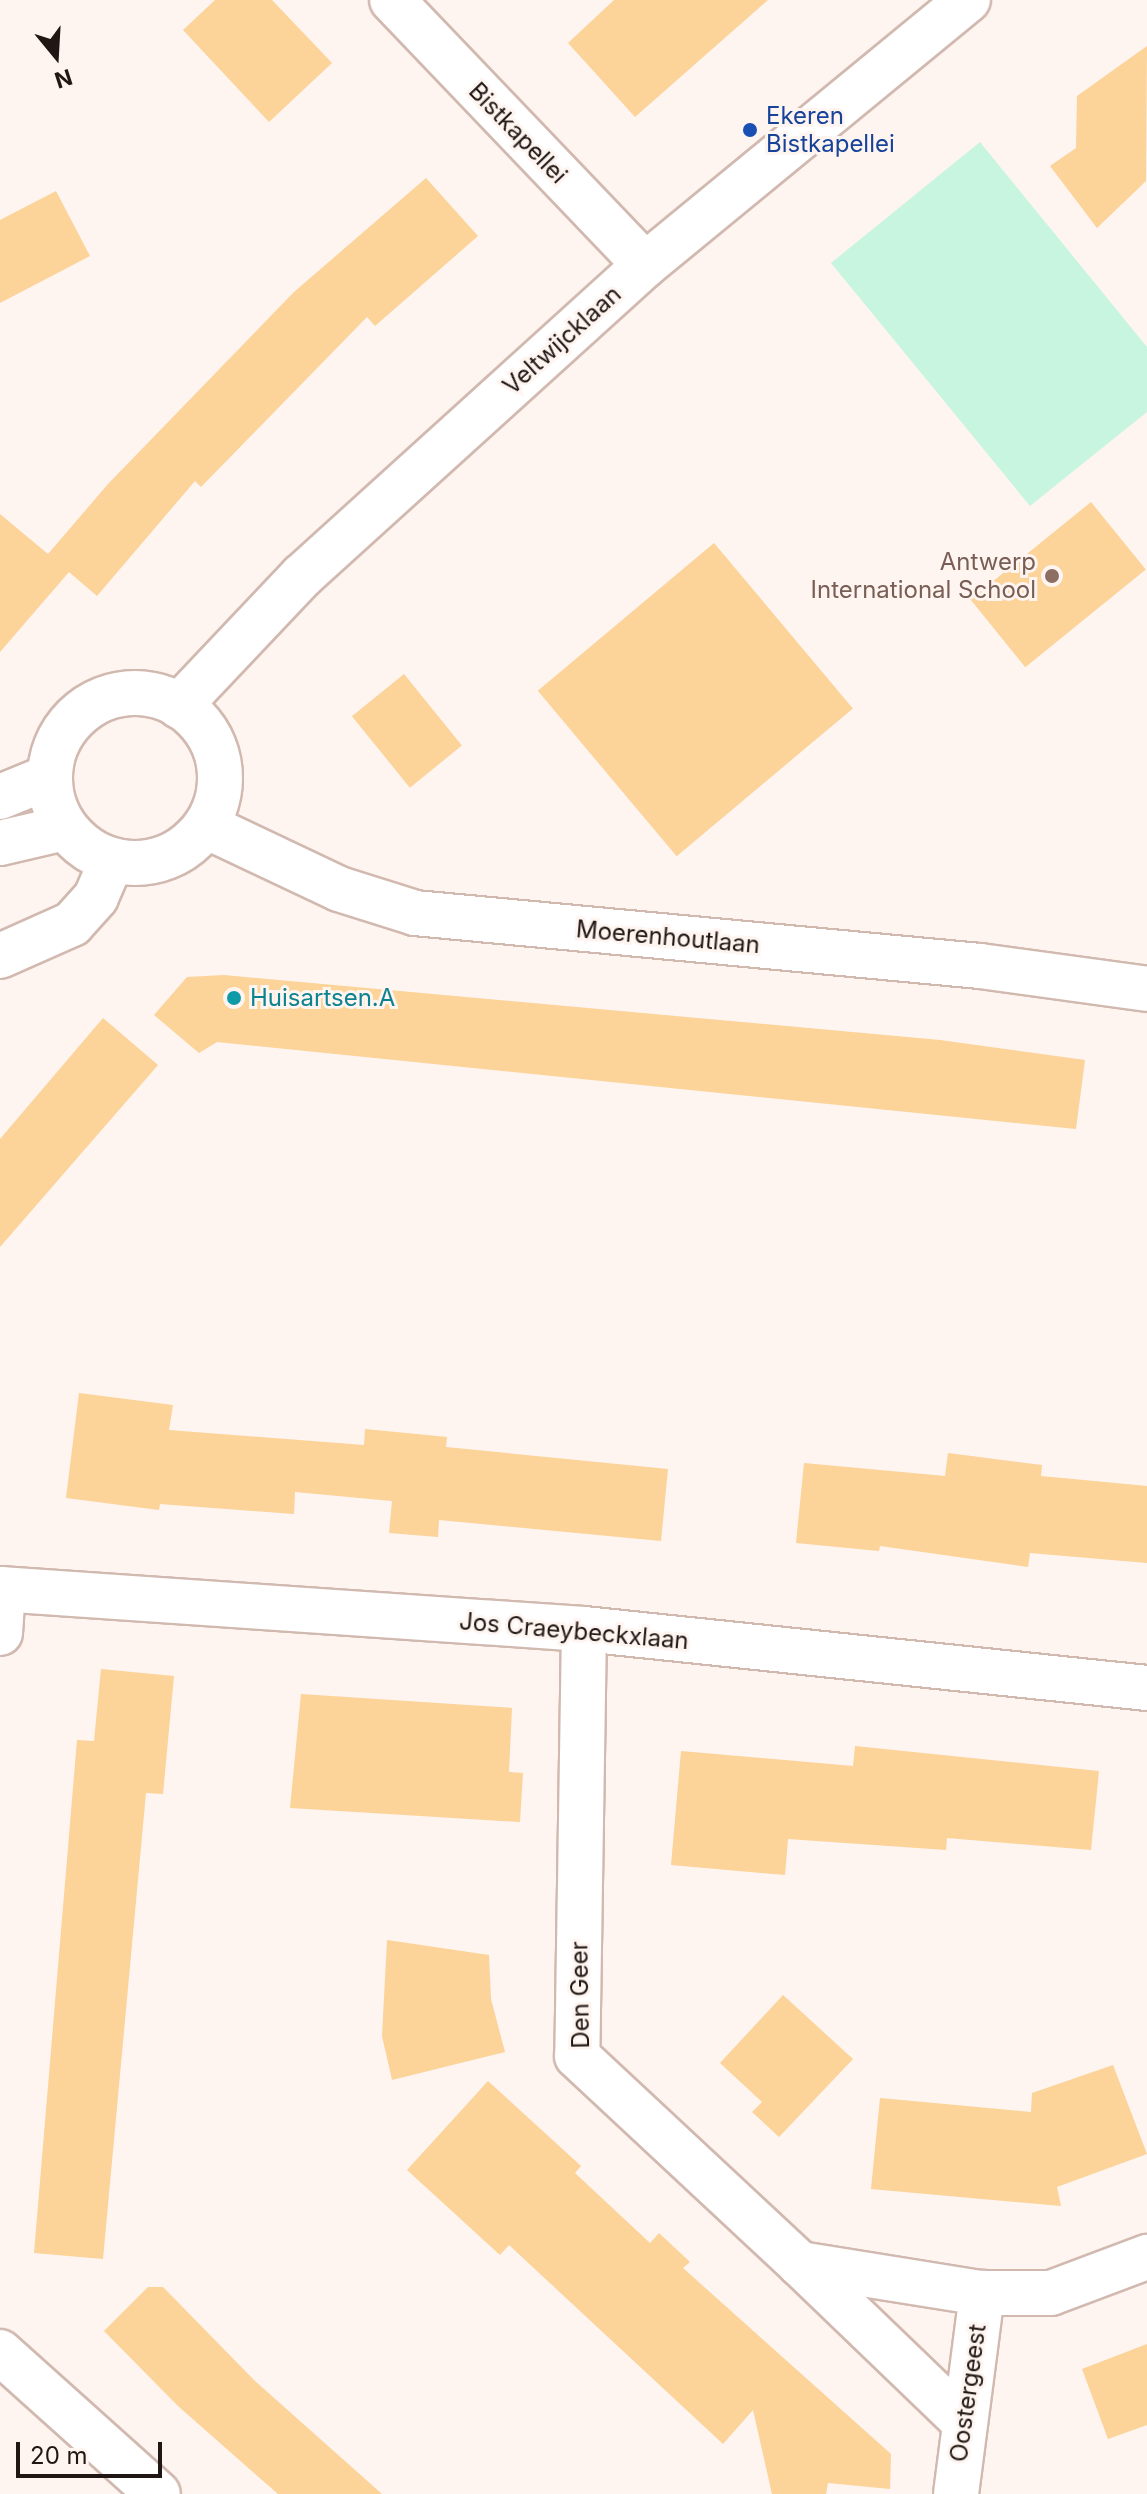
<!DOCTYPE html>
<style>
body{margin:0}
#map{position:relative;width:1147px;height:2494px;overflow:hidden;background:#fef4f0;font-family:Inter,sans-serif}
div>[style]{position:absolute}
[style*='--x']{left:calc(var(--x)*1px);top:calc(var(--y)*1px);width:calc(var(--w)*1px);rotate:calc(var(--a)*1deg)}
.green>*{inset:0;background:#c8f5e0}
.building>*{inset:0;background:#fcd398;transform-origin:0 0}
.roads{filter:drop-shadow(2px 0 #d1b9b0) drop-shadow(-2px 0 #d1b9b0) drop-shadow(0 2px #d1b9b0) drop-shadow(0 -2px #d1b9b0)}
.street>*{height:44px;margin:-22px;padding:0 22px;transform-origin:22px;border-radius:22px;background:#fff}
.secondary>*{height:44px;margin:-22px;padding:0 22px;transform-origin:22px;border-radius:22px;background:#fff}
.secondary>.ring{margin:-22px;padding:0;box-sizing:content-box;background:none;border:44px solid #fff;border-radius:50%}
.dots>*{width:22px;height:22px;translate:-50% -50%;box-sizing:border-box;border:4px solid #fef4f0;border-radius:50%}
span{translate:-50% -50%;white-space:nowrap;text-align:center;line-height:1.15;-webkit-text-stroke:6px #fef4f0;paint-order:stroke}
.transit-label{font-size:24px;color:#164399}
.left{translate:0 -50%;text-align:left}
.street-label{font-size:24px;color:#201714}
.education-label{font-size:24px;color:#785e54}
.right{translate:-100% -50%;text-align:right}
.culture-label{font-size:24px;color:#0d838f}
.north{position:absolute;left:16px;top:16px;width:80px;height:80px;-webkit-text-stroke:6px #fef4f0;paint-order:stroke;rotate:162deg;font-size:22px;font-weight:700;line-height:32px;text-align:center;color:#201714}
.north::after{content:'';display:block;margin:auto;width:28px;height:36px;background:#201714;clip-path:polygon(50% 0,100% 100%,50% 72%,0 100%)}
.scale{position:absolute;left:16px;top:2442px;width:146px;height:36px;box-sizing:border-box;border:4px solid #201714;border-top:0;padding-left:10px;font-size:24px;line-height:28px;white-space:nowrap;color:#201714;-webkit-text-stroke:6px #fef4f0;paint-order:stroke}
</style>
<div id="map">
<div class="green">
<i style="clip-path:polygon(980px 142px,1147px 347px,1147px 412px,1030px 506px,831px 263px)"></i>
</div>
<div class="building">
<i style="clip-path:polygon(215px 0,272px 0,332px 63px,269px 122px,183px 30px)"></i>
<i style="clip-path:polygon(614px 0,768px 0,635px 117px,568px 43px)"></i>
<i style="clip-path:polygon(1147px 46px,1146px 181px,1097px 228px,1050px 166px,1076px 148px,1077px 96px)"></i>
<i style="clip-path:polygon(426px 178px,478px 236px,375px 326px,367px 317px,201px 487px,195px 481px,97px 596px,69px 572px,0 652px,0 514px,48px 554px,108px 484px,294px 292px)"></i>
<i style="clip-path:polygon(56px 191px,90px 256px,0 303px,0 220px)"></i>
<i style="left:1091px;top:502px;width:87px;height:155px;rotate:51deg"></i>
<i style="left:714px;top:543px;width:216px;height:230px;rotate:50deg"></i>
<i style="left:404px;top:674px;width:92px;height:67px;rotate:51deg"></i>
<i style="clip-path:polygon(224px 975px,940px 1040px,1085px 1060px,1076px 1129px,217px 1042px,199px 1053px,154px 1015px,187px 977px)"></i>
<i style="clip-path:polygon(103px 1018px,158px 1065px,0 1247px,0 1139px)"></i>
<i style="clip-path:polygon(79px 1393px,173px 1405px,169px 1430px,364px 1445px,365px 1429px,447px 1437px,446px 1447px,668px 1469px,661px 1541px,439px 1520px,438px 1537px,389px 1533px,392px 1501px,295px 1492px,294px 1514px,160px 1504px,159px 1510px,66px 1498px)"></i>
<i style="clip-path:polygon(948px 1453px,1042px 1465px,1041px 1476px,1147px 1486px,1147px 1563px,1030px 1553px,1028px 1567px,880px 1546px,879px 1551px,796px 1543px,804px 1463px,945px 1476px)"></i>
<i style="clip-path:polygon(101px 1669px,174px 1676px,163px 1794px,146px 1793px,103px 2259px,34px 2253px,77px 1740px,94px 1741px)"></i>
<i style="clip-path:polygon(301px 1694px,512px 1708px,509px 1772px,523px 1773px,520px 1822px,290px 1808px)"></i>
<i style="clip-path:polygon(855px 1746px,1099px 1771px,1091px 1850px,947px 1838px,946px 1850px,788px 1839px,785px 1875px,671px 1865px,681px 1751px,853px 1766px)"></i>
<i style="clip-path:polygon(387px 1940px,489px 1955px,491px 1999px,505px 2052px,392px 2080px,382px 2036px)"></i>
<i style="clip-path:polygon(783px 1995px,853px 2059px,779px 2137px,752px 2112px,762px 2102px,720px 2063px)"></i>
<i style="clip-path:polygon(1113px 2065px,1147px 2154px,1057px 2187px,1061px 2206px,871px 2189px,880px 2098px,1031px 2112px,1032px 2093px)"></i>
<i style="clip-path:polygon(488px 2081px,581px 2166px,575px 2173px,650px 2243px,659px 2233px,690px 2262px,683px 2268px,891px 2454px,890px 2489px,828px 2483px,826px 2494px,772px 2494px,753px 2410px,723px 2444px,509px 2245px,500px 2255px,407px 2170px)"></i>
<i style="clip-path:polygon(148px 2287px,163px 2287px,255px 2381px,382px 2494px,278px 2494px,178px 2406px,104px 2331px)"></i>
<i style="clip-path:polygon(1147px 2344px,1147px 2425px,1108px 2439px,1082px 2369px)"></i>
</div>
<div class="roads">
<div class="street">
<i style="--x:392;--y:0;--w:366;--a:46.3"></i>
<i style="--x:206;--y:826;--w:147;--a:25.3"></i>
<i style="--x:339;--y:889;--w:80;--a:17.5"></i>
<i style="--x:415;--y:913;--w:567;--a:5.36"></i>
<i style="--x:980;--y:966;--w:169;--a:7.8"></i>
<i style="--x:0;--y:956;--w:79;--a:-24"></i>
<i style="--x:72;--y:924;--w:36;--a:-48"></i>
<i style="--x:96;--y:897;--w:40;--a:-66.6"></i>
<i style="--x:0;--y:1589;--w:585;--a:3.92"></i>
<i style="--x:584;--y:1629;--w:566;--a:5.98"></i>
<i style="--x:584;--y:1629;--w:427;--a:90.9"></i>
<i style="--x:577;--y:2056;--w:305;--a:43"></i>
<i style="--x:800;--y:2264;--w:184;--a:9.1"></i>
<i style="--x:982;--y:2293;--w:69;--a:0"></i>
<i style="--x:1051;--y:2293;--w:103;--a:-20.6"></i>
<i style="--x:0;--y:1633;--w:44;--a:-86.1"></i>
<i style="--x:800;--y:2264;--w:225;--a:43.9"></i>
<i style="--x:0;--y:2352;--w:212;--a:41.9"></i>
<i style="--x:956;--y:2494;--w:203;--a:-82.6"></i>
</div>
<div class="secondary">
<i class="ring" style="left:50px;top:693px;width:126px;height:126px"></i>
<i style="--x:179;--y:706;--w:179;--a:-46.6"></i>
<i style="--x:302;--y:576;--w:463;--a:-42.2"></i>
<i style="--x:645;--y:265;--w:418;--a:-39.4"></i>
<i style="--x:0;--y:797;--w:53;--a:-22.2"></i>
<i style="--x:0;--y:843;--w:67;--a:-13"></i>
</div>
</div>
<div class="dots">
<i style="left:750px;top:130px;background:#1a4fb4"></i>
<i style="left:1052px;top:576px;background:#8d6e63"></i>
<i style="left:234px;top:998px;background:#0f9aa8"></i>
</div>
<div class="transit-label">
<span class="left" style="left:766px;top:130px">Ekeren<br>Bistkapellei</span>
</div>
<div class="street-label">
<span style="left:518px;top:133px;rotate:46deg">Bistkapellei</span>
<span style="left:562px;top:340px;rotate:-42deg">Veltwijcklaan</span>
<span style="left:668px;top:937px;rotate:5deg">Moerenhoutlaan</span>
<span style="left:574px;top:1631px;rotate:5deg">Jos Craeybeckxlaan</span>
<span style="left:580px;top:1995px;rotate:-91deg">Den Geer</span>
<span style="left:968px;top:2393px;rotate:-82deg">Oostergeest</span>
</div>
<div class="education-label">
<span class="right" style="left:1036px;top:576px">Antwerp<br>International School</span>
</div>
<div class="culture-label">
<span class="left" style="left:250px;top:998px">Huisartsen.A</span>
</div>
<div class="north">N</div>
<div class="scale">20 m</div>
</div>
